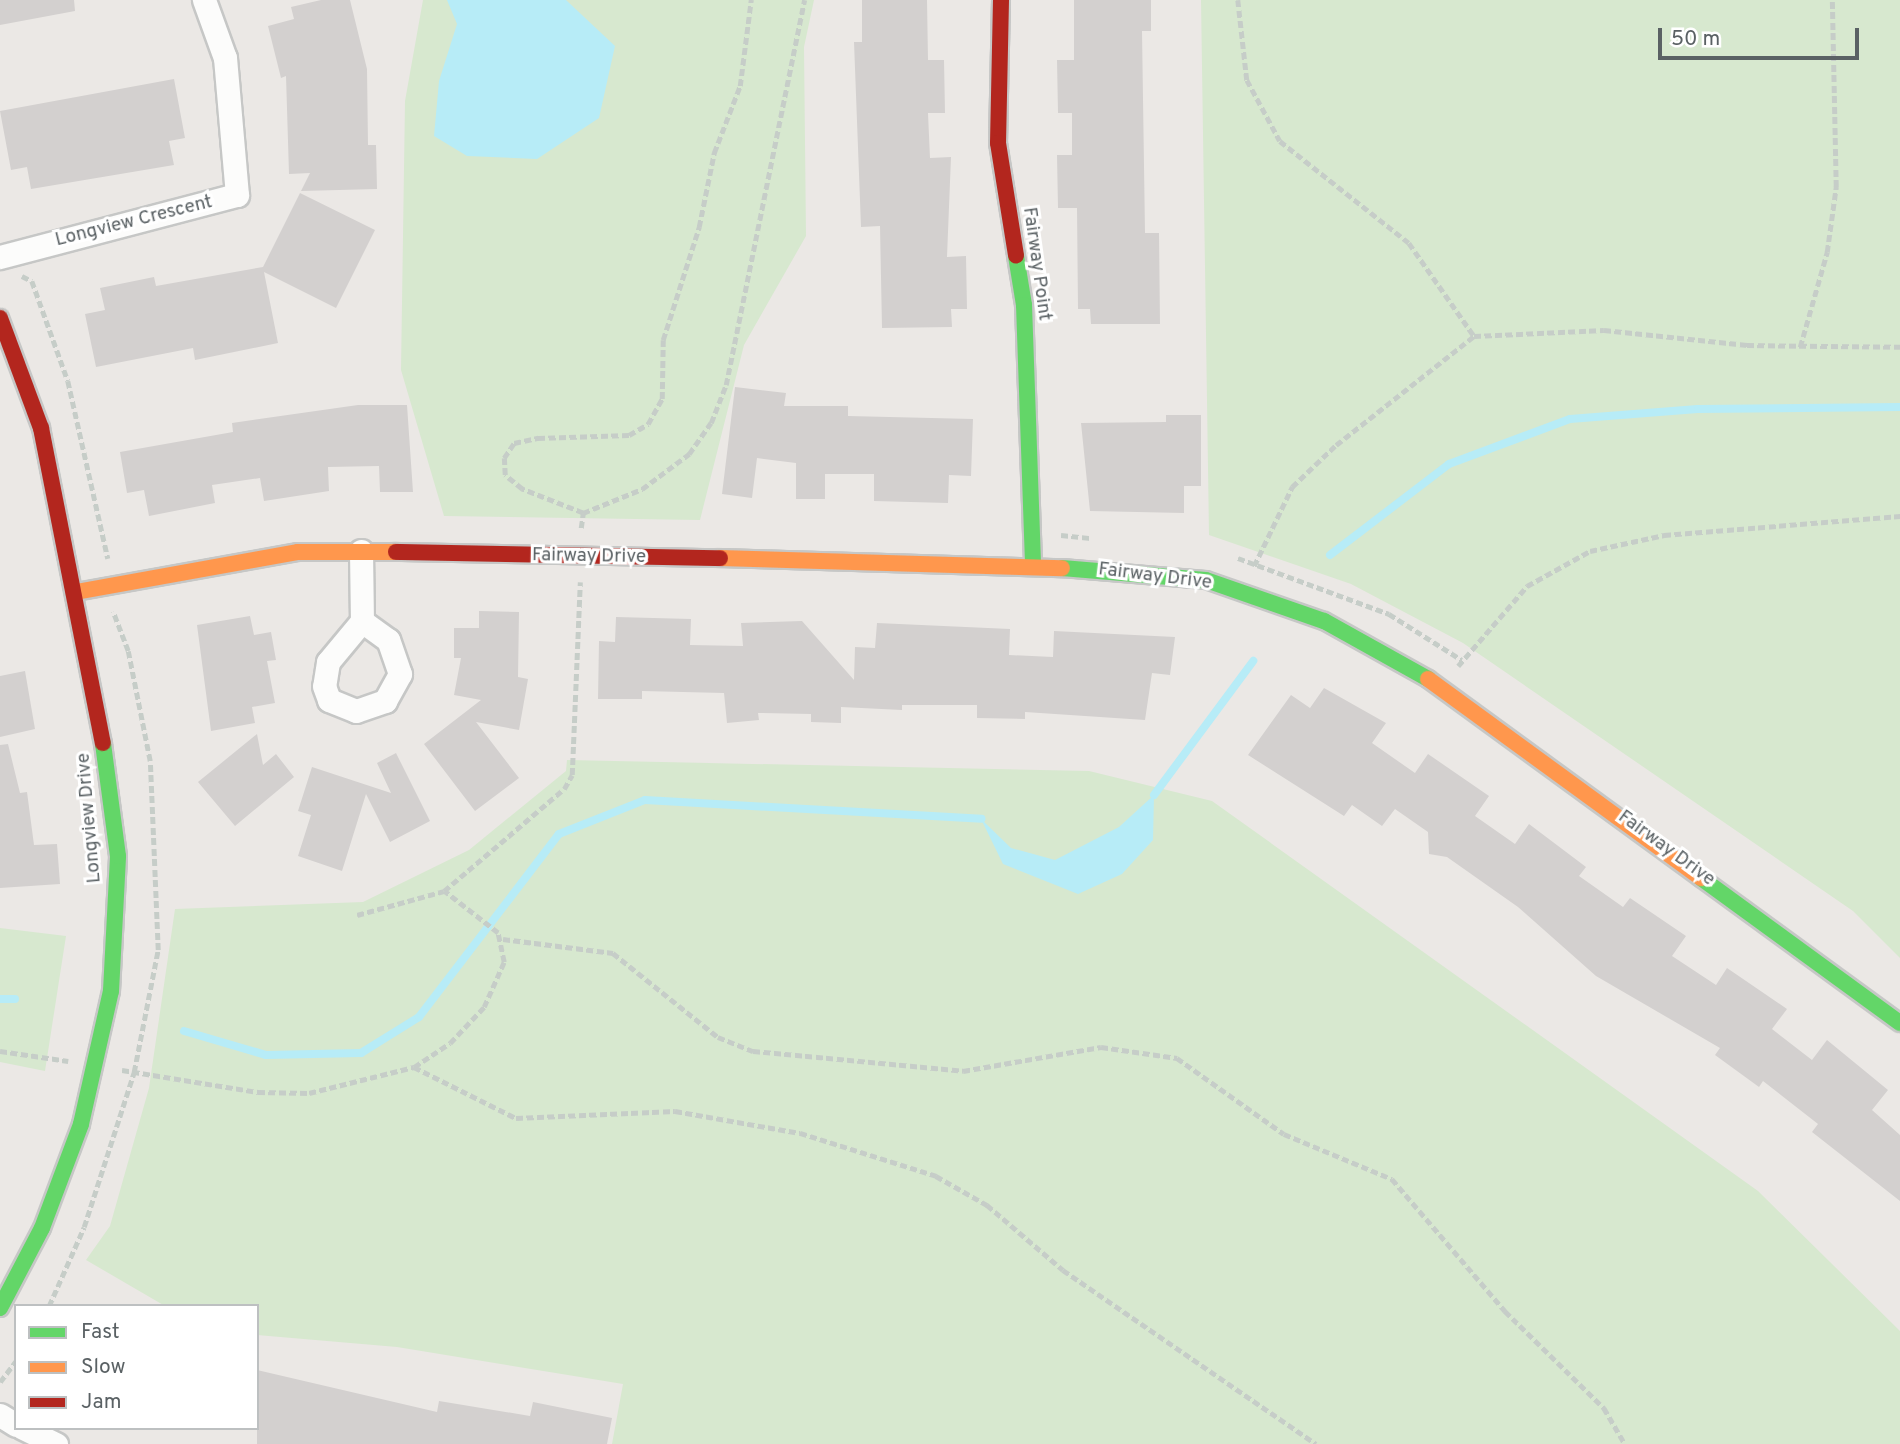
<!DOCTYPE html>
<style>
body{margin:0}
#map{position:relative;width:1900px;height:1444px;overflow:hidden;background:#ebe8e5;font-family:Overpass,sans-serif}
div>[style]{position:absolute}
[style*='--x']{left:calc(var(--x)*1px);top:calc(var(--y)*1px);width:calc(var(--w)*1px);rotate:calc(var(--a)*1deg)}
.green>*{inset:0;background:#d7e8cf}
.water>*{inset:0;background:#b7ecf7}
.stream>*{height:8px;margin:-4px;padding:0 4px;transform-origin:4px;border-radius:4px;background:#b7ecf7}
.building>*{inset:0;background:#d3d0cf}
.path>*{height:4.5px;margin-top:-2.25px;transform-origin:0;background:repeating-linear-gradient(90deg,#c6cdc8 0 7px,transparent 0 10.5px)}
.roads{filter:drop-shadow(2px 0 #c6c7c6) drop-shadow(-2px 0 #c6c7c6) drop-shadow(0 2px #c6c7c6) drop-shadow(0 -2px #c6c7c6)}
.street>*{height:23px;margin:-11.5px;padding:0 11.5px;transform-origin:11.5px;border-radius:11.5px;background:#fcfcfb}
.fast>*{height:16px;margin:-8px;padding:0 8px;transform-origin:8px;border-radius:8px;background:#63d668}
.slow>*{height:16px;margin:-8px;padding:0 8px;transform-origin:8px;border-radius:8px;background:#ff974d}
.jam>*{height:16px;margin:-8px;padding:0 8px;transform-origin:8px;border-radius:8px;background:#b3261e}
span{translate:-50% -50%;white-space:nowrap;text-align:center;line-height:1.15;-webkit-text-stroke:6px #fff;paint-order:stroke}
.street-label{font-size:19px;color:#5a6164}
.legend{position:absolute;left:14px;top:1304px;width:245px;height:126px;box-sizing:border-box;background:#fff;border:2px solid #bdc0c1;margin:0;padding:9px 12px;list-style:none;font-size:21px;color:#5a6164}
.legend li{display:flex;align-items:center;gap:14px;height:35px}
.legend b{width:35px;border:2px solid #bdc0c1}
.scale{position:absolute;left:1658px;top:28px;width:201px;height:32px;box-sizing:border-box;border:4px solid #5a6164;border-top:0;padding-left:9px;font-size:21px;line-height:24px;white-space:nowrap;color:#5a6164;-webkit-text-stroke:5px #fff;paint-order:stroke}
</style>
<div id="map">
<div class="green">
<i style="clip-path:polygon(423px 0,814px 0,804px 47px,806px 236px,744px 345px,700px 520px,444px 516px,401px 370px,405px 101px)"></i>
<i style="clip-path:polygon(1201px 0,1900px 0,1900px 958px,1853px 911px,1463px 643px,1351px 584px,1209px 535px)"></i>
<i style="clip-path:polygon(567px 760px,1089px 771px,1212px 801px,1758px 1191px,1900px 1331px,1900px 1444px,612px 1444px,623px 1384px,397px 1347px,257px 1335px,257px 1306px,165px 1306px,86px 1260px,110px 1226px,149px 1088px,175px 909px,363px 902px,469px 850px,566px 771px)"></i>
<i style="clip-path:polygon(0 928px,66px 936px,45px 1071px,0 1062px)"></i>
</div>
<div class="water">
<i style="clip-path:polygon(447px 0,566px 0,615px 46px,599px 118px,537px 159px,467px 156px,434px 136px,439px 81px,457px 24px)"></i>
<i style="clip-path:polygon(1154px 795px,1153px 840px,1122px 874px,1078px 894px,1003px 864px,981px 819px,1011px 848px,1055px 860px,1119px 827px)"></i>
</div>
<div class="stream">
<i style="--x:1330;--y:555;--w:150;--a:-37.4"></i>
<i style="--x:1449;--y:464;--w:129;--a:-20.4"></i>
<i style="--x:1570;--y:419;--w:128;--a:-4.5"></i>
<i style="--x:1698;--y:409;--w:202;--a:-0.6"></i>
<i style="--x:1154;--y:795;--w:167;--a:-53.5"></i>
<i style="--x:0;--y:999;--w:15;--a:0"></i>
<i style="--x:184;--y:1031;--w:85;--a:16.3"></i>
<i style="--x:266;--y:1055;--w:95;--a:-1.2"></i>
<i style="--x:361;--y:1053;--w:68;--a:-31.8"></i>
<i style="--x:419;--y:1017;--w:230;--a:-52.6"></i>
<i style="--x:559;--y:834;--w:92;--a:-21.6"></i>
<i style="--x:645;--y:800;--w:337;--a:3.2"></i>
</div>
<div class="building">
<i style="clip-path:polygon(0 0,74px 0,75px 11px,0 25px)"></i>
<i style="clip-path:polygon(321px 0,350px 0,367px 69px,368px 145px,376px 145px,377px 189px,301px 191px,310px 173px,289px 174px,286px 76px,281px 78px,268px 26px,294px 19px,291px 7px)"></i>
<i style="clip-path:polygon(862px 0,927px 0,928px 60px,944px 60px,945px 113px,928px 113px,930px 158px,951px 157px,947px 257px,966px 256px,967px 309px,951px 309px,952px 327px,882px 328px,880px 226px,861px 227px,854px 42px,862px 42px)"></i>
<i style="clip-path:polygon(1074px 0,1151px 0,1151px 31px,1142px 31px,1145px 233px,1159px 233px,1160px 324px,1091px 324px,1090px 309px,1078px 309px,1077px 208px,1058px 208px,1057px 155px,1072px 155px,1072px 113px,1058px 113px,1057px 60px,1074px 60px)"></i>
<i style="clip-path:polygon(174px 79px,185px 138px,169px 141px,174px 165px,31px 189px,27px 167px,11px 170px,0 111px)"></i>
<i style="clip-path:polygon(300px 193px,375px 230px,336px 308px,264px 272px,278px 343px,195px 360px,193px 348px,96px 367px,85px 314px,105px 310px,100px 288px,154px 277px,156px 286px,263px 267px)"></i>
<i style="clip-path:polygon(735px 387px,786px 393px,784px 406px,848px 406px,848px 416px,973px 419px,971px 476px,949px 475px,948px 503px,874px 501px,874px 474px,825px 474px,825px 499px,796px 499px,796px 463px,757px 458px,752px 498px,722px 494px)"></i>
<i style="clip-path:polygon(358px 405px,407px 405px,413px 492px,380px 492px,379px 466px,328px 467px,329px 491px,264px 501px,260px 478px,212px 485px,215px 503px,149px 516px,144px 490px,127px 493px,120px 452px,233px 432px,232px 423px)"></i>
<i style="clip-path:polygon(1166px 415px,1201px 415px,1201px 486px,1184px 486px,1184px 513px,1090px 511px,1081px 423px,1166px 422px)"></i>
<i style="clip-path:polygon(479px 611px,519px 612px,518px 677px,528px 679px,519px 730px,476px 722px,519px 778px,475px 811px,424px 744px,481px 700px,454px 695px,461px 658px,454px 658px,454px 628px,479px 628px)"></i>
<i style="clip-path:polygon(250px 616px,254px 635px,271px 632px,276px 660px,267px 661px,275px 703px,252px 707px,255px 723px,211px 731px,197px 625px)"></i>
<i style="clip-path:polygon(616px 617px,691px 619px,690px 645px,743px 646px,741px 623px,802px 621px,854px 680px,855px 647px,875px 648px,877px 623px,1010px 629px,1009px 655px,1053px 657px,1054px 631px,1175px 637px,1170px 675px,1152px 673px,1145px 720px,1025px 712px,1025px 719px,977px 718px,977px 705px,902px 705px,902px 710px,841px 707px,841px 723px,811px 722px,811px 714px,758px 713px,759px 720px,727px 723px,724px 693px,642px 691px,642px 699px,598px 699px,599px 641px,615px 642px)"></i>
<i style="clip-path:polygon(25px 671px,35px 729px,0 737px,0 676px)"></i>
<i style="clip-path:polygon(1324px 688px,1386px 723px,1372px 743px,1415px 773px,1428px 754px,1489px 796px,1475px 816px,1515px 844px,1529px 824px,1586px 867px,1579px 876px,1623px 907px,1630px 898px,1686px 936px,1672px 956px,1716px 985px,1727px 968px,1787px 1009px,1772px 1029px,1812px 1060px,1827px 1040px,1888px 1090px,1872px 1110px,1900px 1135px,1900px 1201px,1812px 1132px,1818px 1124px,1763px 1081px,1759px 1087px,1715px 1055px,1720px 1048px,1596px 976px,1518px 907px,1447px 857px,1429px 854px,1428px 832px,1395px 809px,1382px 826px,1352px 805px,1344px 816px,1248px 755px,1291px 695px,1310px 708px)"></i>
<i style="clip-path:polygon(257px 734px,263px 765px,276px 754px,294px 777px,235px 826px,198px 782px)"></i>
<i style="clip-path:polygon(8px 744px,20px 793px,27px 792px,34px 845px,57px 844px,60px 884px,0 888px,0 745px)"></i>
<i style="clip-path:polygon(396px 753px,430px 821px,390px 842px,366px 794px,342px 871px,298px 856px,311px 815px,298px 811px,312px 767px,391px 793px,377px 763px)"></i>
<i style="clip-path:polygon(257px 1370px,437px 1412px,439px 1401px,530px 1416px,533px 1402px,612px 1418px,607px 1444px,257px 1444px)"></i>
</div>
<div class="path">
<i style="--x:1238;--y:0;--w:81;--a:83.6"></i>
<i style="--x:1247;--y:80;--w:69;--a:61.6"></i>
<i style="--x:1280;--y:141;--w:164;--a:38.3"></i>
<i style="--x:1409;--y:243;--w:113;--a:55"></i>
<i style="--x:22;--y:276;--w:11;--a:27"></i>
<i style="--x:32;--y:281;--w:106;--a:70.2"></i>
<i style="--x:68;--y:381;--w:182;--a:77.3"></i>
<i style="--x:1800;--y:347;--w:99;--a:-74.1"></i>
<i style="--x:1827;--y:252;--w:66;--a:-82.1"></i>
<i style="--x:1836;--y:187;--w:187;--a:-91.2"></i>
<i style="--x:583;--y:513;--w:66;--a:-158.5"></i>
<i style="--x:522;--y:489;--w:22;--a:-141"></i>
<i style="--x:505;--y:475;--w:17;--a:-93"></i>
<i style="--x:504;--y:458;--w:18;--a:-56"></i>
<i style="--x:514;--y:443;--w:25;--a:-12"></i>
<i style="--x:538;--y:438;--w:91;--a:-1.9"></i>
<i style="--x:629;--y:435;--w:22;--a:-30"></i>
<i style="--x:648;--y:424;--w:29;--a:-61"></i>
<i style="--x:662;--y:399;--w:59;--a:-89"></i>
<i style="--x:663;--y:340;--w:119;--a:-72.3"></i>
<i style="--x:699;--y:227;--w:76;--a:-78.5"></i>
<i style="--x:714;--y:153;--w:72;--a:-68.8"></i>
<i style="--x:740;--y:86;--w:87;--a:-82.7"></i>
<i style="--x:581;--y:528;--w:15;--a:-82"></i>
<i style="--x:583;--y:513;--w:64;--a:-22.1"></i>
<i style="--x:642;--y:489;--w:59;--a:-36.7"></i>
<i style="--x:689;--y:454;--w:38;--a:-55"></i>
<i style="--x:711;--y:423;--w:41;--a:-68.5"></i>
<i style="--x:726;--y:385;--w:393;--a:-78.5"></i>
<i style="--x:1061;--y:535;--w:30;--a:6"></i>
<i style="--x:1238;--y:558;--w:161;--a:20.3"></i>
<i style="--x:1389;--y:614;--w:86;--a:32.2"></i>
<i style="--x:1254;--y:566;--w:88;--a:-64.3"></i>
<i style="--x:1292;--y:487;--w:61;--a:-43.7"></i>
<i style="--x:1336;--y:445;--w:176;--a:-38.3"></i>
<i style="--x:1474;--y:336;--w:130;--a:-2.6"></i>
<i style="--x:1604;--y:330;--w:144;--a:6"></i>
<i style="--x:1747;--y:345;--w:153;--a:0.7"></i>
<i style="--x:1458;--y:666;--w:106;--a:-49.2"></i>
<i style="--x:1527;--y:586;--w:72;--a:-29.1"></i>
<i style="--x:1590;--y:551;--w:76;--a:-12.2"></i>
<i style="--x:1664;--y:535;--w:237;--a:-4.6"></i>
<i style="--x:357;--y:915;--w:90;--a:-15.4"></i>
<i style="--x:444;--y:891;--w:157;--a:-40.4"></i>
<i style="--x:564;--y:789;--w:16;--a:-60"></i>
<i style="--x:572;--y:775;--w:193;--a:-87.6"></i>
<i style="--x:503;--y:939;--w:111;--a:7.3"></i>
<i style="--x:613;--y:953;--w:134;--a:38.7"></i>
<i style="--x:718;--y:1037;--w:38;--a:22"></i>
<i style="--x:753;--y:1051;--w:211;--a:5.4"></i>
<i style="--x:963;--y:1071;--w:140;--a:-9.9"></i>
<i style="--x:1101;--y:1047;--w:77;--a:8.2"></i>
<i style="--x:1177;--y:1058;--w:131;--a:35.4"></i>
<i style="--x:1284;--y:1134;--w:117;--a:22.6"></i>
<i style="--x:1392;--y:1179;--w:174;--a:49.4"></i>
<i style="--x:1505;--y:1311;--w:139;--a:44.4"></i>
<i style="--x:1604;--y:1408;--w:42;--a:59.7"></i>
<i style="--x:0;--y:1051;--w:69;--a:8.4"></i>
<i style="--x:414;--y:1067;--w:114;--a:26.6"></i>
<i style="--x:516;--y:1118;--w:159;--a:-2.5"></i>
<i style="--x:675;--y:1111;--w:127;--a:10"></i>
<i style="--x:800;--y:1133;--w:143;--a:17.5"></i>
<i style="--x:936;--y:1176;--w:59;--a:29.6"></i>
<i style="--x:987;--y:1205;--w:100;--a:40.5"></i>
<i style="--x:1063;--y:1270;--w:307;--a:34.5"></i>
<i style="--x:122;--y:1070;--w:138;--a:9.2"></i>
<i style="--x:258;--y:1092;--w:51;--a:1.1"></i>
<i style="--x:309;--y:1093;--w:108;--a:-13.9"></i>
<i style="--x:414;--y:1067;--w:43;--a:-33.7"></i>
<i style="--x:450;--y:1043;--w:50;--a:-46.6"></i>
<i style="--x:484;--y:1007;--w:49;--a:-66"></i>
<i style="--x:504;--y:962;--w:30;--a:-102"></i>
<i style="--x:498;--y:933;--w:68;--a:-142.1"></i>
<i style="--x:49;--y:1306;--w:86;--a:-66.1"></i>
<i style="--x:84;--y:1227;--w:163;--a:-72.1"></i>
<i style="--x:134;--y:1072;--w:124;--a:-78.9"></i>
<i style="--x:158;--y:950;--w:189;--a:-92.4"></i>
<i style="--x:150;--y:761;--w:112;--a:-101.3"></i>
<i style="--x:128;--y:651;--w:42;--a:-111"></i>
<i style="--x:0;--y:1382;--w:26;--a:-53"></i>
</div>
<div class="roads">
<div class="street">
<i style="--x:0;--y:257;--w:245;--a:-14.7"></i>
<i style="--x:237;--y:195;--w:138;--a:-95"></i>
<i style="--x:225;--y:58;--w:62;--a:-109.9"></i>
<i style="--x:361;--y:551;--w:70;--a:89.2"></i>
<i style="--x:362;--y:621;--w:53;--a:129.7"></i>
<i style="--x:328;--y:662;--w:24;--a:99"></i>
<i style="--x:324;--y:686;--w:15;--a:70"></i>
<i style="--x:329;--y:700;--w:29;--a:22"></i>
<i style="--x:356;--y:711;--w:31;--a:-19"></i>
<i style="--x:385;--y:701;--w:31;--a:-61"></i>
<i style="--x:400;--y:674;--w:36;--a:-109"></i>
<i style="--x:388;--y:640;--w:32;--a:-144"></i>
<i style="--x:0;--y:1415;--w:19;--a:32"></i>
<i style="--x:23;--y:1428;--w:37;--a:26"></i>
</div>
<div class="fast">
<i style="--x:1016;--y:256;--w:50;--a:80.7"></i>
<i style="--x:1024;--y:305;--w:260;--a:88"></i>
<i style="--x:1062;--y:568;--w:144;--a:4.8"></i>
<i style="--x:1206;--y:580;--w:125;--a:19.2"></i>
<i style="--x:1324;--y:621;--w:119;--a:29.1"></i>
<i style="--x:1701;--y:878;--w:246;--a:36.1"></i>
<i style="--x:0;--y:1308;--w:90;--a:-62.3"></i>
<i style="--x:42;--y:1228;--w:111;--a:-69.4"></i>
<i style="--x:81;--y:1124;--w:136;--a:-77.3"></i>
<i style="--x:111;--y:991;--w:135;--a:-87"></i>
<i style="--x:118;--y:856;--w:114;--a:-97.6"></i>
</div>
<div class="slow">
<i style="--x:720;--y:558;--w:342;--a:1.7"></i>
<i style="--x:76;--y:592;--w:226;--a:-10.2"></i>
<i style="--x:298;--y:552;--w:98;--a:0"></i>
<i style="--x:1428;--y:679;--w:338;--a:36.1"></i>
</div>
<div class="jam">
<i style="--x:1001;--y:0;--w:143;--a:91.2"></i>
<i style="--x:998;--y:143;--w:114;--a:80.9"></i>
<i style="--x:0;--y:318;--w:117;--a:69.6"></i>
<i style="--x:41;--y:428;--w:321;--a:78.9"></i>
<i style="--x:396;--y:552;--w:324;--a:1.1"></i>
</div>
</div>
<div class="street-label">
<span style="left:134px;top:222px;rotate:-14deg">Longview Crescent</span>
<span style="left:1036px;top:264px;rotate:82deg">Fairway Point</span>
<span style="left:589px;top:557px;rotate:1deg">Fairway Drive</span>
<span style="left:1155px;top:577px;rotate:7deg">Fairway Drive</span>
<span style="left:90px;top:818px;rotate:-95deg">Longview Drive</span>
<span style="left:1666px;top:849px;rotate:36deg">Fairway Drive</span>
</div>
<ul class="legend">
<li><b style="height:9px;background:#63d668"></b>Fast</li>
<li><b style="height:9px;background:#ff974d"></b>Slow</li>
<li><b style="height:9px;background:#b3261e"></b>Jam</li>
</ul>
<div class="scale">50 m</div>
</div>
